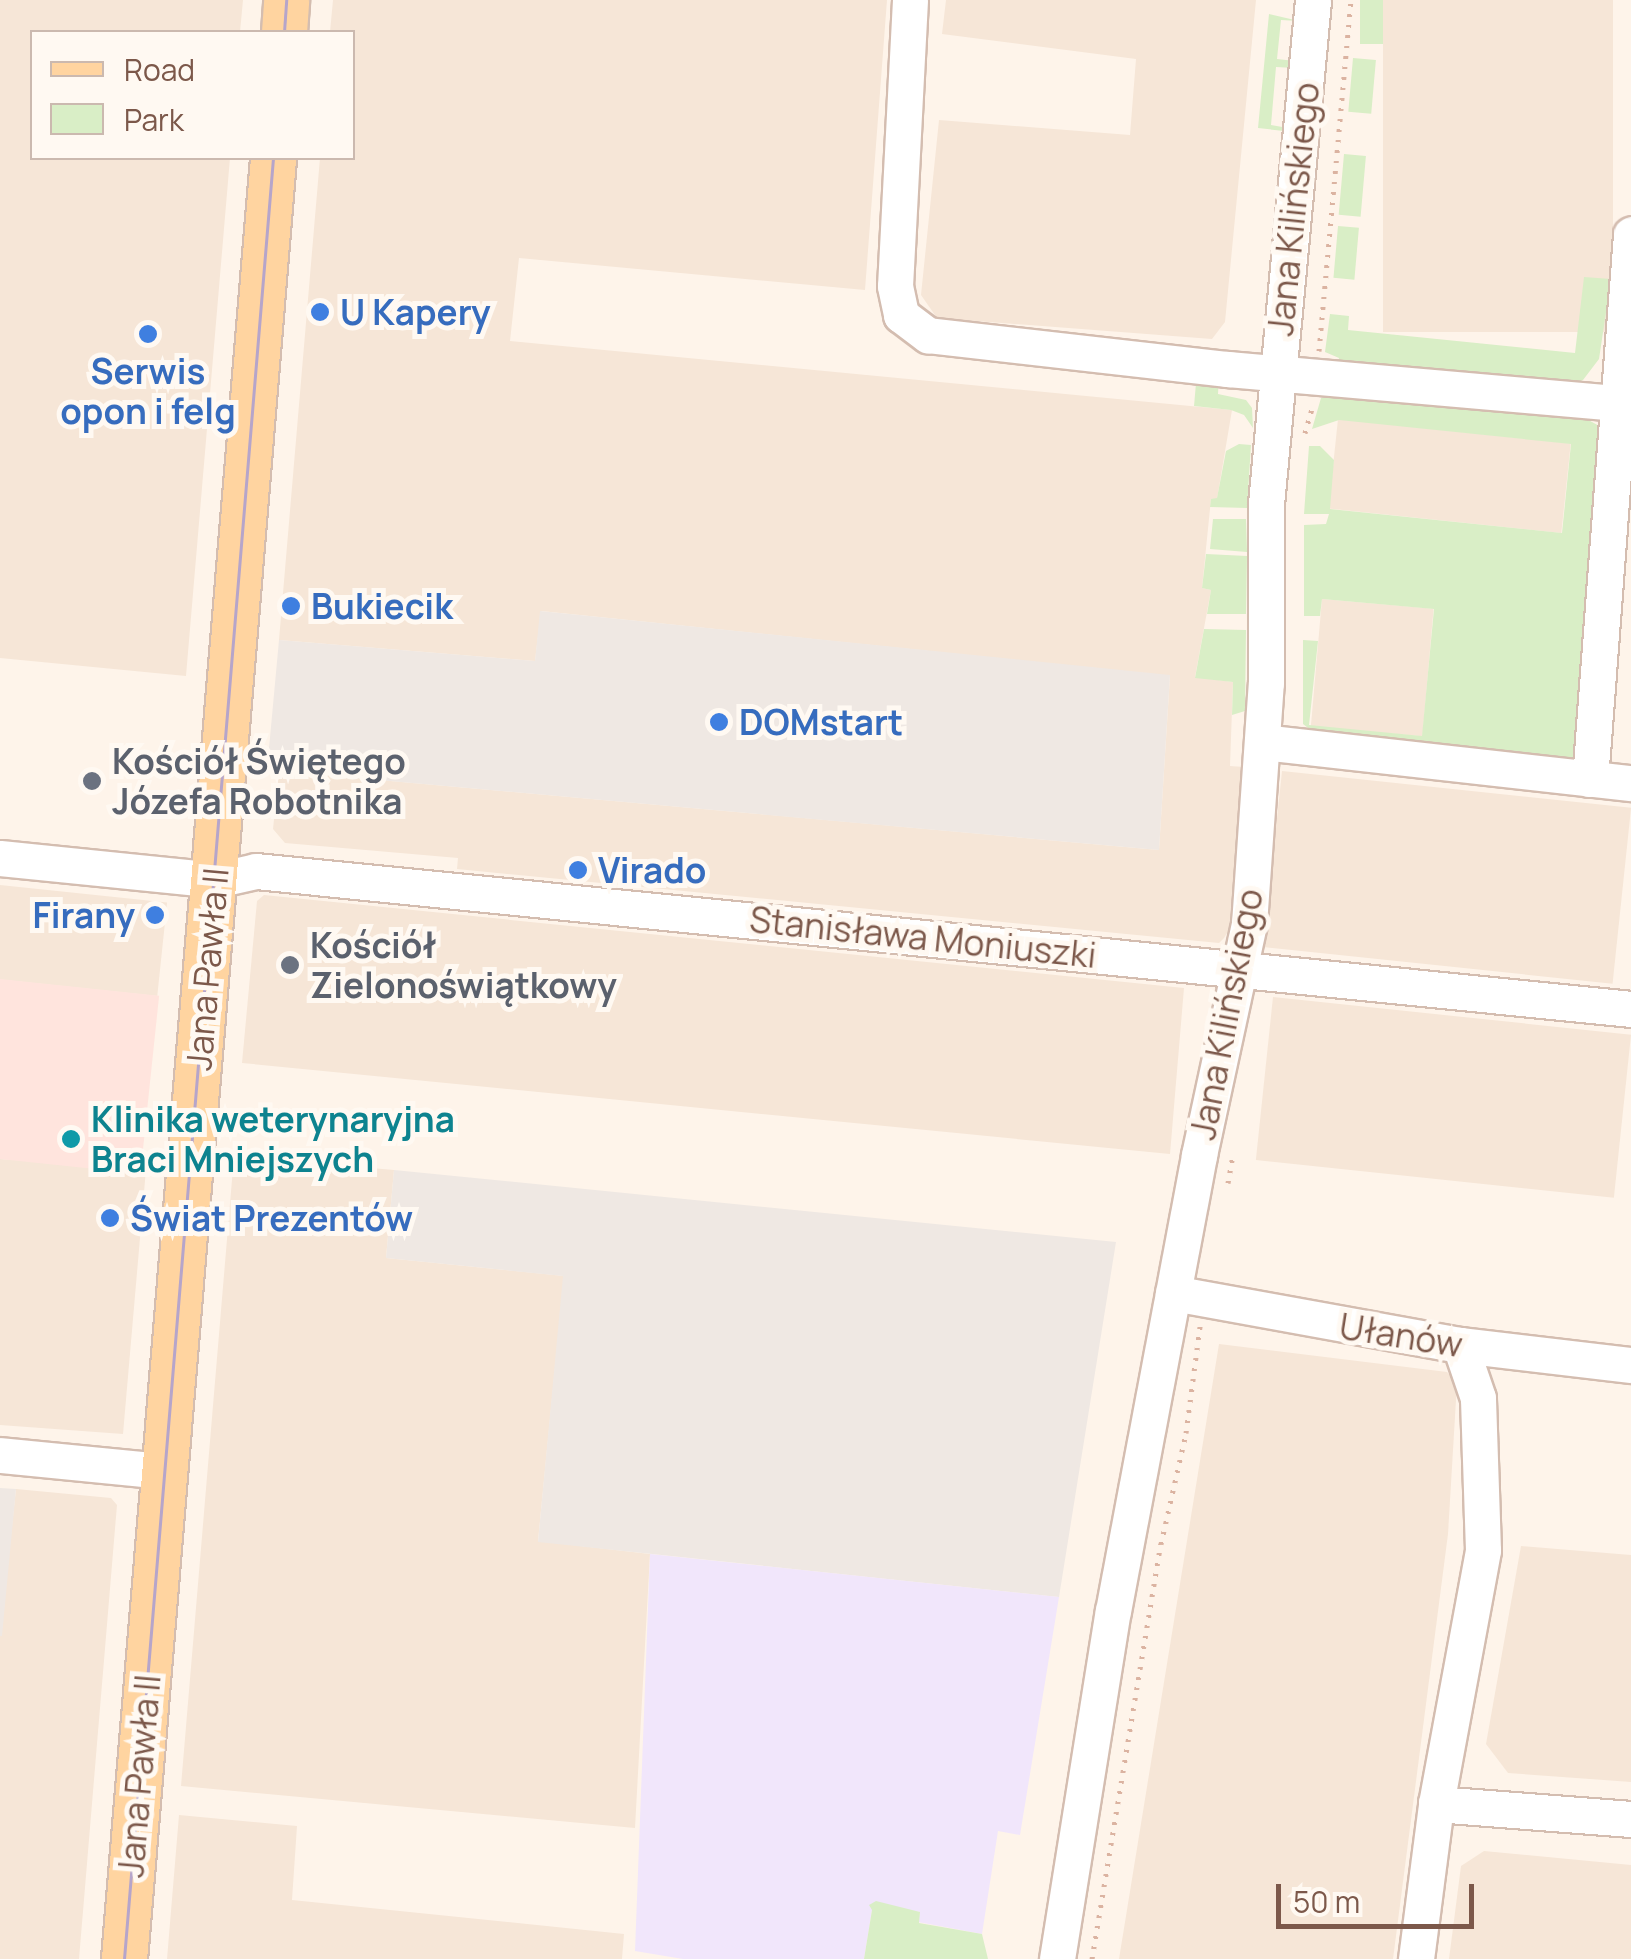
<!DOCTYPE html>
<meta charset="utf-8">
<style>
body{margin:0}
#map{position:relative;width:1631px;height:1959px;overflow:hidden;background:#fef4ea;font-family:Manrope,sans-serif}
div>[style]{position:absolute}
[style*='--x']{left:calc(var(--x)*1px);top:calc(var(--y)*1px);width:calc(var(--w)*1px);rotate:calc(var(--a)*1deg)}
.residential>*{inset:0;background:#f6e6d7;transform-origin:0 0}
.commercial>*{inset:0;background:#ffe4dd;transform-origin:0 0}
.industrial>*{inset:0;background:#efe8e3}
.education>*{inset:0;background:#f1e6fb}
.green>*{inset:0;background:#d9eec6;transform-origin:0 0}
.path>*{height:5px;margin-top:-2.5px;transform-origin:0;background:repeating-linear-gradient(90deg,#dbb3a1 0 2.5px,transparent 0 10.5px)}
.roads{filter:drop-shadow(2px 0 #d4bdb0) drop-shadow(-2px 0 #d4bdb0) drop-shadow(0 2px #d4bdb0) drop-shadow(0 -2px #d4bdb0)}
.minor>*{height:35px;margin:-17.5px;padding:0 17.5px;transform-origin:17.5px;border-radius:17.5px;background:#fff}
.major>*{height:45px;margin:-22.5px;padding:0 22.5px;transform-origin:22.5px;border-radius:22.5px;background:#ffd4a0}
.tram>*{height:2.5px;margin:-1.25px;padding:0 1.25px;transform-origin:1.25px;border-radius:1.25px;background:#b6a5ca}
.dots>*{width:28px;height:28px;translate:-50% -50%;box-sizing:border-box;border:5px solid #fff9f2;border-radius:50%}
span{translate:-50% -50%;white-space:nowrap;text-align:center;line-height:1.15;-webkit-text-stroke:10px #fff9f2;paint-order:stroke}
.street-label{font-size:35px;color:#7c584a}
.shop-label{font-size:35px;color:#366cbe;font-weight:700}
.left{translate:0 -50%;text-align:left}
.right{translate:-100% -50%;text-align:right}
.worship-label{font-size:35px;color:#5b616d;font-weight:700}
.culture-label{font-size:35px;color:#0d838f;font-weight:700}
.legend{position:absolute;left:30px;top:30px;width:325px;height:130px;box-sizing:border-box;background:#fff9f2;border:2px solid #cbb9af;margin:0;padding:12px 18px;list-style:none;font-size:30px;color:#7c584a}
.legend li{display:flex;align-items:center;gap:20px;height:50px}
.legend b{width:50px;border:2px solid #cbb9af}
.scale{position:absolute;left:1276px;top:1884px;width:198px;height:45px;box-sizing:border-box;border:5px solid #7c584a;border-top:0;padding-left:12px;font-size:30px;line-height:35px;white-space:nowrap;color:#7c584a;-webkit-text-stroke:8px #fff9f2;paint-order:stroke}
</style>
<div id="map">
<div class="residential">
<i style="clip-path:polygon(0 0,243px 0,240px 32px,32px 32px,32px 158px,230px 158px,186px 676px,0 658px)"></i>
<i style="clip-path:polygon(333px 0,887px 0,865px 290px,519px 258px,510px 341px,1232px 410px,1217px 499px,1211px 499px,1202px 588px,1211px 590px,1195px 677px,1233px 682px,1230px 766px,1244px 767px,1229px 930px,1224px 938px,1219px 943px,457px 869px,458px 858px,285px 843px,273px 829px,279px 771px,1159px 850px,1170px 676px,541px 611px,535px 661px,279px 640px,320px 158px,352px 158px,352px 32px,330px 32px)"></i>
<i style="clip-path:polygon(946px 0,1256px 0,1225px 322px,1212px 339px,937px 318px,921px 295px,939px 120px,1130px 135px,1136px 59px,942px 34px)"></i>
<i style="left:1383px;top:0;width:230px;height:332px"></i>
<i style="left:1338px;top:419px;width:234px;height:90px;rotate:6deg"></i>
<i style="left:1322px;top:599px;width:112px;height:128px;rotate:5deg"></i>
<i style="left:1282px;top:771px;width:351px;height:177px;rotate:6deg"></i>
<i style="left:0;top:885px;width:168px;height:94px;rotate:6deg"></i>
<i style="clip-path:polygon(264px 895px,1184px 988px,1170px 1154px,242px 1063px,257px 901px)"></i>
<i style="left:1273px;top:997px;width:360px;height:164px;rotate:6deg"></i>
<i style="clip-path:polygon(234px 1156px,394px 1170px,386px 1258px,564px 1276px,538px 1541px,650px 1554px,635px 1828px,181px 1786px)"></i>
<i style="clip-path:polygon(0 1159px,146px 1169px,123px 1434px,0 1425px)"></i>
<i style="clip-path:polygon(1219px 1344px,1447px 1372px,1457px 1383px,1448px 1534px,1393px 1959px,1119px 1959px)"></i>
<i style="clip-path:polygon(16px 1489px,111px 1498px,117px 1505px,79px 1959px,0 1959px,0 1636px)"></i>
<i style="clip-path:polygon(1521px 1546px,1631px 1555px,1631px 1782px,1508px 1773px,1486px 1744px)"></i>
<i style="clip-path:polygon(179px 1815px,297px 1826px,292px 1900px,624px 1934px,622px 1959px,167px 1959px)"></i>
<i style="clip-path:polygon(1484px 1851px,1631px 1865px,1631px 1959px,1449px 1959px,1461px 1866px)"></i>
</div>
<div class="commercial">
<i style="left:0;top:979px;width:160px;height:179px;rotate:6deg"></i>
</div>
<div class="industrial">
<i style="clip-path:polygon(540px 611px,1170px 675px,1159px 850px,267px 770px,279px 640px,535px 661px)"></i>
<i style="clip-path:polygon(394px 1170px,1116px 1242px,1059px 1597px,538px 1542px,563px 1276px,386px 1258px)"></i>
<i style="clip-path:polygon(0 1488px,16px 1489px,2px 1636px,0 1636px)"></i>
</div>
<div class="education">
<i style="clip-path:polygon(650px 1554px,1059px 1597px,1020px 1835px,998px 1831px,982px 1934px,918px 1922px,920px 1912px,878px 1905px,872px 1910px,864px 1959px,683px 1959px,635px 1951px)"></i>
</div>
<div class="green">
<i style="left:1360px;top:0;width:23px;height:44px"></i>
<i style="clip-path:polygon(1269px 14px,1299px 21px,1281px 20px,1277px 59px,1295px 61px,1294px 68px,1276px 67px,1271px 125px,1288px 128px,1284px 131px,1258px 128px)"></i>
<i style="left:1353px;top:58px;width:23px;height:54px;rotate:5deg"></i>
<i style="left:1344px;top:154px;width:22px;height:61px;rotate:5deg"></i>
<i style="left:1338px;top:226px;width:21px;height:52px;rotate:5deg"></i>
<i style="clip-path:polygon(1584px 277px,1611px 279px,1599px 359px,1583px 380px,1571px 385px,1338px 366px,1339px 358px,1325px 352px,1330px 314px,1349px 316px,1348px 330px,1575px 353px)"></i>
<i style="clip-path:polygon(1197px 372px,1219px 376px,1218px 394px,1246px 400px,1252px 408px,1253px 428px,1244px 415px,1231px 410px,1194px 406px)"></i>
<i style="clip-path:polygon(1336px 389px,1581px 416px,1603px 428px,1575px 766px,1312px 731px,1303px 724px,1303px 640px,1318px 641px,1309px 725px,1422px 736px,1434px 609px,1322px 599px,1320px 616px,1304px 616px,1304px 525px,1326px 524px,1329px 514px,1304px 514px,1309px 446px,1320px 446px,1334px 460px,1330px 509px,1562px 533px,1571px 444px,1339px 420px,1312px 429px,1321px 398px,1335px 396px)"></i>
<i style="clip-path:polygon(1239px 444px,1251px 445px,1247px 508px,1210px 507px,1211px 499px,1217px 498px,1226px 451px)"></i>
<i style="clip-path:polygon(1213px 519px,1246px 519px,1247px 552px,1210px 549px)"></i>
<i style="clip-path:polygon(1206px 554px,1247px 556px,1246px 614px,1207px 614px,1211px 590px,1202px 588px)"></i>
<i style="clip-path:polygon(1204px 629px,1246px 630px,1245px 711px,1232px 715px,1233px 682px,1195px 678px)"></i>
<i style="clip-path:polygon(876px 1901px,920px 1912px,919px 1923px,982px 1934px,988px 1959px,864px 1959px,872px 1910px,869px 1905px)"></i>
</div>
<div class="path">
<i style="--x:1319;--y:351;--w:352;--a:-84.8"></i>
<i style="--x:1305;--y:433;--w:29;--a:-74"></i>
<i style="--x:1228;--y:1183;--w:28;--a:-80"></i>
<i style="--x:1092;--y:1959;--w:421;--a:-80.6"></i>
<i style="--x:1161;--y:1544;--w:114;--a:-77.3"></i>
<i style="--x:1186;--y:1433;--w:108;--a:-82.5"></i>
</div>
<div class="roads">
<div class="minor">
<i style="--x:910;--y:0;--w:286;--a:93"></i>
<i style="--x:895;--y:286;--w:30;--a:78"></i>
<i style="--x:901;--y:315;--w:34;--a:37"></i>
<i style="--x:928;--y:335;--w:302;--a:6.5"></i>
<i style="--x:1228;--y:369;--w:391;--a:5"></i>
<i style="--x:1263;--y:742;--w:370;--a:6.4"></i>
<i style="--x:1590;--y:779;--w:546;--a:-85.69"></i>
<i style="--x:0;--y:858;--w:217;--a:5.8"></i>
<i style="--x:216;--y:880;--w:41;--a:-12.7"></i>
<i style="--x:256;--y:871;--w:1382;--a:5.73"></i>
<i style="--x:1173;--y:1293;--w:292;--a:10.3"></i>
<i style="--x:1460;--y:1345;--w:172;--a:6.7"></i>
<i style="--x:0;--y:1455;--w:165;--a:5.6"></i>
<i style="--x:1436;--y:1804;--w:258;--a:-79.5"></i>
<i style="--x:1483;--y:1550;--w:152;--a:-91.9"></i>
<i style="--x:1478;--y:1398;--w:56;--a:-108.8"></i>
<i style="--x:1057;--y:1959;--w:352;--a:-80.9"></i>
<i style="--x:1113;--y:1611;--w:464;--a:-79.3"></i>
<i style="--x:1199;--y:1155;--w:236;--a:-77.8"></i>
<i style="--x:1249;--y:924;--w:242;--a:-86"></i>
<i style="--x:1266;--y:683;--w:179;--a:-90"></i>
<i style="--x:1266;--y:504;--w:506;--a:-84.67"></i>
<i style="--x:1416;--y:1959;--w:156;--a:-82.6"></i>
<i style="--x:1436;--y:1804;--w:196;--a:4.4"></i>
</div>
<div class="major">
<i style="--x:284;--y:32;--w:32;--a:-86"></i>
<i style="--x:124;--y:1959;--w:1807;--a:-85.27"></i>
</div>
</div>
<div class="tram">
<i style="--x:284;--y:32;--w:32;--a:-86"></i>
<i style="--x:124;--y:1959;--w:1807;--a:-85.27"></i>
</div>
<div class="dots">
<i style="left:320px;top:312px;background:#3f7fe0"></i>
<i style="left:148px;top:334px;background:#3f7fe0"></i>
<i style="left:291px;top:606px;background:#3f7fe0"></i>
<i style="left:719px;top:722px;background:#3f7fe0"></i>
<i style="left:92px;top:781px;background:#6b7280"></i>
<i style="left:578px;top:870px;background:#3f7fe0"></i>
<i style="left:155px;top:915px;background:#3f7fe0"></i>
<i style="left:290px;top:965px;background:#6b7280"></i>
<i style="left:71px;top:1139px;background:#0f9aa8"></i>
<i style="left:110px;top:1218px;background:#3f7fe0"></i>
</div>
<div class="street-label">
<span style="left:1293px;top:209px;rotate:-84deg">Jana Kilińskiego</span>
<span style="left:923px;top:937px;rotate:6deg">Stanisława Moniuszki</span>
<span style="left:207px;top:969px;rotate:-85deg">Jana Pawła II</span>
<span style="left:1226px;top:1014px;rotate:-79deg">Jana Kilińskiego</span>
<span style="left:1401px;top:1335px;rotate:9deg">Ułanów</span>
<span style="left:139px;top:1776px;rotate:-85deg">Jana Pawła II</span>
</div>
<div class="shop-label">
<span class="left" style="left:340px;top:312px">U Kapery</span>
<span style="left:148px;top:391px">Serwis<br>opon i felg</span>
<span class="left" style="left:311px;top:606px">Bukiecik</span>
<span class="left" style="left:739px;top:722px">DOMstart</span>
<span class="left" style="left:598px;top:870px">Virado</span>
<span class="right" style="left:135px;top:915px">Firany</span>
<span class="left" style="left:130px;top:1218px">Świat Prezentów</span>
</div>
<div class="worship-label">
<span class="left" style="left:112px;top:781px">Kościół Świętego<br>Józefa Robotnika</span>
<span class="left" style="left:310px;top:965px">Kościół<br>Zielonoświątkowy</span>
</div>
<div class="culture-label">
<span class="left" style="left:91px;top:1139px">Klinika weterynaryjna<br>Braci Mniejszych</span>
</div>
<ul class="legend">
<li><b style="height:12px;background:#ffd4a0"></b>Road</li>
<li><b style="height:28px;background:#d9eec6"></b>Park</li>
</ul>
<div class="scale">50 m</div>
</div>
